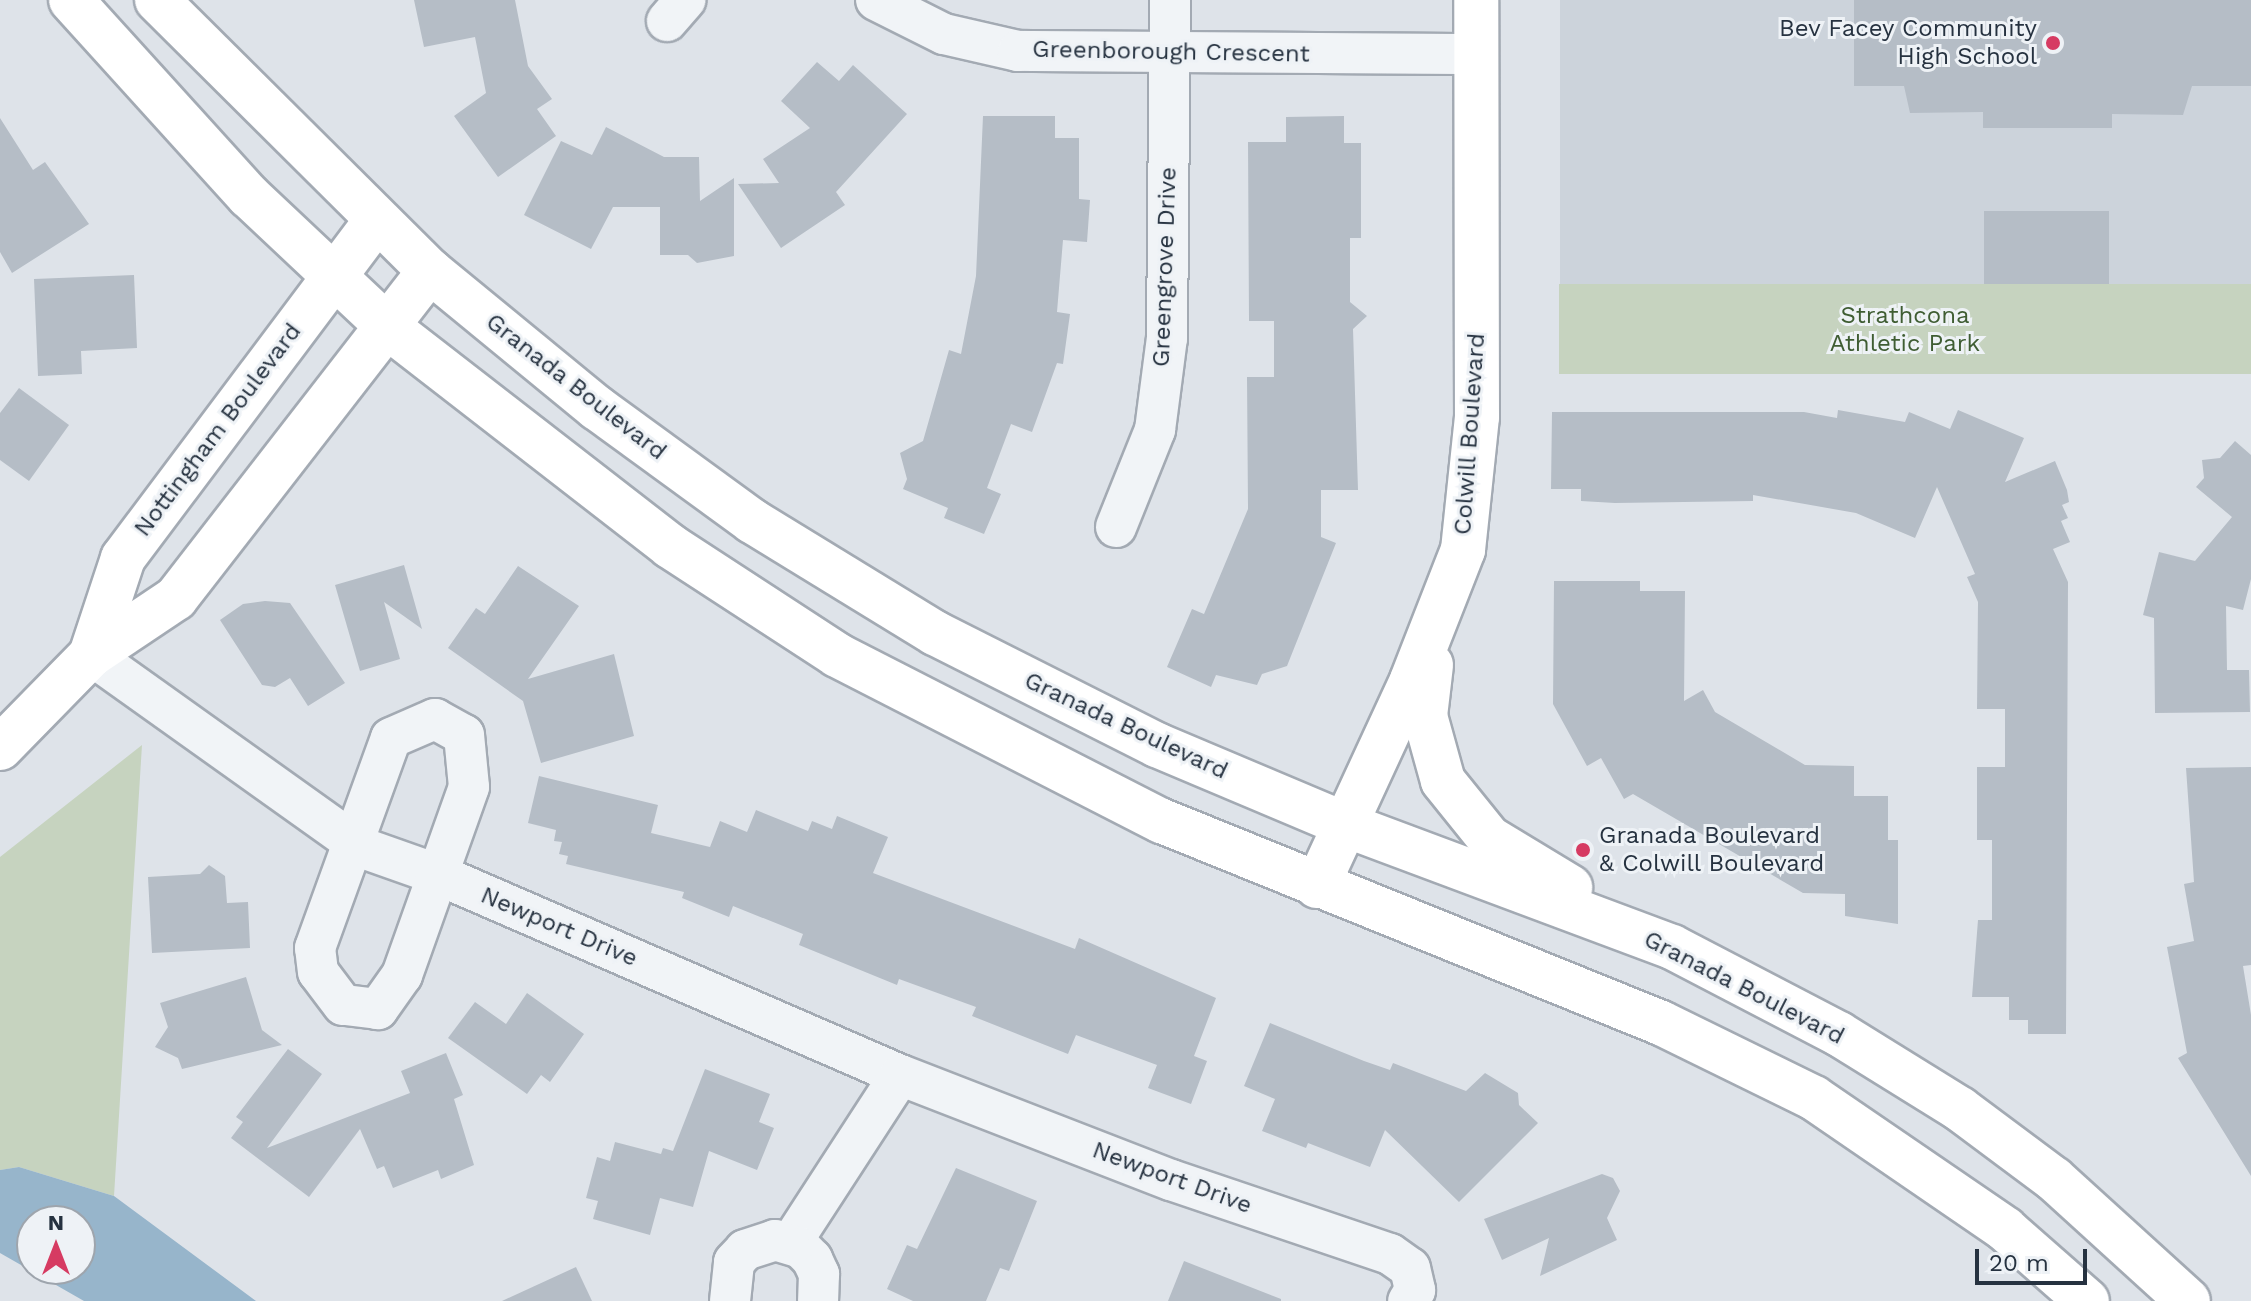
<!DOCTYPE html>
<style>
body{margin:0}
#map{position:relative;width:2251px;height:1301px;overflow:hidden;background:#dee3e9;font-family:"Work Sans",sans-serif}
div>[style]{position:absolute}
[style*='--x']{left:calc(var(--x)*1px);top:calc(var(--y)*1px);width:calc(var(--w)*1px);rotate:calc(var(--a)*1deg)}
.built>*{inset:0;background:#ccd3db;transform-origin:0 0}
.green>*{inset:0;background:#c6d3bf;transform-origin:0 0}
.water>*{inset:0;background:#97b5cb}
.building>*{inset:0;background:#b5bdc6;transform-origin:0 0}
.roads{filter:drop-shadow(2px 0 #a3aab3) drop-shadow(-2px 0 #a3aab3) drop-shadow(0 2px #a3aab3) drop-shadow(0 -2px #a3aab3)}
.street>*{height:40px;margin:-20px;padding:0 20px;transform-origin:20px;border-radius:20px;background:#f1f4f7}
.secondary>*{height:44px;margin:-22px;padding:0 22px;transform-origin:22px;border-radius:22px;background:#fff}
.dots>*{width:22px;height:22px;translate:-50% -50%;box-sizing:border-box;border:4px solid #eef2f6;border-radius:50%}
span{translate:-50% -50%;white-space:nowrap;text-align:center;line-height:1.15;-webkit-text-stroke:6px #eef2f6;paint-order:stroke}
.poi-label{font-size:24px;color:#263240}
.right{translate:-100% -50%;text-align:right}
.left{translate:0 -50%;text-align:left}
.street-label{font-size:24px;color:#263240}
.park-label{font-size:24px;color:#3f5d33}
.north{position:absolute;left:16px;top:1205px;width:80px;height:80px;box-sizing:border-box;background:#eef2f6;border:2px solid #9ea5ad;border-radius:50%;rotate:0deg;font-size:22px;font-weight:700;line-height:32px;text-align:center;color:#263240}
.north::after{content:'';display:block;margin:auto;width:28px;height:36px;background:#d63b62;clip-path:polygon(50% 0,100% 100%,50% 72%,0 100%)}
.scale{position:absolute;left:1975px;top:1249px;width:112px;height:36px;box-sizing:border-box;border:4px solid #263240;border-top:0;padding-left:10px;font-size:24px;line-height:28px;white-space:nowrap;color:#263240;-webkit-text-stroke:6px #eef2f6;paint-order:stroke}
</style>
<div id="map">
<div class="built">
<i style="left:1560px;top:0;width:691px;height:284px"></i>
</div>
<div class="green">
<i style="left:1559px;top:284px;width:692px;height:90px"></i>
<i style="clip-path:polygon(142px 745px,114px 1196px,19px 1167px,0 1170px,0 857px)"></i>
</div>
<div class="water">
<i style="clip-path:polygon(evenodd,19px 1167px,114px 1196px,256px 1301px,84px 1301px,0 1253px,0 1170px,19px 1167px,32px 1221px,80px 1221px,80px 1269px,32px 1269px,32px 1221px)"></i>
</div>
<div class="building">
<i style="clip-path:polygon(414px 0,515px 0,528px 66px,552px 99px,537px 109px,556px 136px,498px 177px,454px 116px,486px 93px,475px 37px,424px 47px)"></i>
<i style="clip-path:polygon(1854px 0,2251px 0,2251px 86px,2192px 86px,2183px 115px,2112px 114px,2112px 128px,1983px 128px,1983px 112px,1910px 113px,1904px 86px,1854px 86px)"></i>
<i style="clip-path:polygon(817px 62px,839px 81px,853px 65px,907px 114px,836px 192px,845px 205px,781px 248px,738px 184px,779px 183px,763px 159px,810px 128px,781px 101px)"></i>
<i style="clip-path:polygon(983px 116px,1055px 116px,1055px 138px,1079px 138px,1079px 199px,1090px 200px,1087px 242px,1063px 240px,1057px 312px,1070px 314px,1063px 364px,1057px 363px,1032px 432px,1011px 424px,987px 488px,1001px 494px,984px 534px,944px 518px,948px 508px,903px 489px,907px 479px,900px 453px,923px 441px,949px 350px,961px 354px,976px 276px)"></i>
<i style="clip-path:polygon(1344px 116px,1344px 143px,1361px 143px,1361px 238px,1350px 238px,1350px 302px,1367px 316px,1353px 329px,1358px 490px,1321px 490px,1321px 537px,1336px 543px,1287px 666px,1262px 674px,1257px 685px,1216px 675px,1211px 687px,1167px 667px,1192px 609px,1204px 614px,1248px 509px,1247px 377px,1274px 377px,1274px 321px,1249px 321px,1248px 142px,1286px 142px,1286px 117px)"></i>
<i style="clip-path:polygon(0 118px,33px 170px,45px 162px,89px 224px,12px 273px,0 252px)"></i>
<i style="clip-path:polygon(606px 127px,664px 157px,699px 157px,700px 201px,734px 178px,734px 256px,697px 263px,688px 255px,660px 255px,660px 207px,613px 207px,591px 249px,524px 215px,561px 141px,592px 155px)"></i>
<i style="left:1984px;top:211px;width:125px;height:73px"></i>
<i style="clip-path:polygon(134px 275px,137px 348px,81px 351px,82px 374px,38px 376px,34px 279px)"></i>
<i style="clip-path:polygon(19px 388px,69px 425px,29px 481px,0 460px,0 413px)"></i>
<i style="clip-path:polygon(1838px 410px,1905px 422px,1909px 412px,1950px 429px,1958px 410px,2024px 438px,2005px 482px,2055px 461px,2067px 490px,2069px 502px,2062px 505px,2068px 518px,2061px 521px,2070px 542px,2053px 549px,2068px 582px,2066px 1034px,2028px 1034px,2028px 1020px,2009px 1020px,2009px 997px,1972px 997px,1978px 920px,1992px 920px,1992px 840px,1977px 840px,1977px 767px,2005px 767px,2005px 709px,1977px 709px,1978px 602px,1967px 577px,1975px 574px,1937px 487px,1915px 538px,1856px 513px,1753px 495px,1753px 501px,1615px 503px,1581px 501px,1581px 489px,1551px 489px,1552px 412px,1804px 412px,1837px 418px)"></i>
<i style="clip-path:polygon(2235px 441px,2251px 455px,2251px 579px,2243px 610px,2226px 606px,2227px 670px,2249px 670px,2250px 712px,2155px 713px,2154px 618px,2143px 615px,2159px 552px,2195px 561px,2232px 517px,2196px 487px,2204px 478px,2202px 460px,2220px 458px)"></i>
<i style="clip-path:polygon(404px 565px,422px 629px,384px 602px,400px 659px,360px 671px,335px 585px)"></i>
<i style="clip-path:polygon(518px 566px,579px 606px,528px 679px,614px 654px,634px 736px,541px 763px,523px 701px,448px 648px,476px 608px,485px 614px)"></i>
<i style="clip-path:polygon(1554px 581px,1640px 581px,1640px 591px,1685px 591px,1684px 701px,1703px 690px,1715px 712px,1805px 765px,1854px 766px,1854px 796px,1888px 796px,1888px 840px,1898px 840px,1898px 924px,1845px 916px,1845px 894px,1803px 893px,1633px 794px,1624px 799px,1601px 758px,1587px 766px,1553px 704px)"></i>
<i style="clip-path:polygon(265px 601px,290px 603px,345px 683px,308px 706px,290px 678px,275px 687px,262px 685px,220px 620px,243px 604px)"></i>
<i style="clip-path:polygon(2251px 767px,2251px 965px,2243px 966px,2251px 1015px,2251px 1176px,2178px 1058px,2187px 1053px,2167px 947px,2194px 941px,2184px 884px,2194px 882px,2186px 768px)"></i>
<i style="clip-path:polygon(539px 776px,658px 805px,651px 833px,710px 847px,720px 821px,747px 832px,756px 810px,808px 831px,812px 821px,832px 829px,837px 816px,888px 837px,873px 873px,1075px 949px,1079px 938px,1216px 998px,1194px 1056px,1207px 1061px,1191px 1104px,1148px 1088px,1157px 1065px,1076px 1035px,1068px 1054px,972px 1016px,976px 1007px,899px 979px,897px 985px,799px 945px,803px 934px,733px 906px,729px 917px,682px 898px,684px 892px,566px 864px,568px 856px,559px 854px,562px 842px,554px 841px,556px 830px,528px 823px)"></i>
<i style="clip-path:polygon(209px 865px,225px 876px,227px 903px,248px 902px,250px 948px,152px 953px,148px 877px,200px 874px)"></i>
<i style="clip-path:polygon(246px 977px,262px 1030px,282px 1045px,182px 1069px,178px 1058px,155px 1047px,168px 1027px,160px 1003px)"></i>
<i style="clip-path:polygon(527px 993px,584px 1034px,550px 1082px,541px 1075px,527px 1094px,448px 1038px,475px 1002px,506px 1024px)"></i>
<i style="clip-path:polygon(1270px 1023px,1364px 1061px,1390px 1070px,1393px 1063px,1466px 1091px,1485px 1073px,1518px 1093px,1519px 1105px,1538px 1123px,1459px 1202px,1385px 1130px,1370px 1167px,1308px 1143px,1306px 1148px,1262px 1131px,1275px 1099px,1244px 1086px)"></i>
<i style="clip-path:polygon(288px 1049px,322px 1074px,267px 1148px,410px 1093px,401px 1071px,446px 1053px,463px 1095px,454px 1099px,474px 1165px,441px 1179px,438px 1170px,393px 1188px,384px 1166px,377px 1169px,360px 1129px,309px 1197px,231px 1138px,243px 1122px,236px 1117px)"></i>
<i style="clip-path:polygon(705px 1069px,770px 1094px,759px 1122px,774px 1128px,757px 1170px,709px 1151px,693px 1207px,660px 1198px,650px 1235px,593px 1219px,598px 1201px,586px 1198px,597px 1157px,610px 1161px,615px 1142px,661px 1154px,663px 1148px,673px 1151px)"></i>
<i style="clip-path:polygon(956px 1168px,1037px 1201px,1009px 1271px,1000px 1268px,986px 1301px,913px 1301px,887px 1289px,907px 1245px,917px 1249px)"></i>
<i style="clip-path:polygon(1602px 1174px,1613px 1178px,1620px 1191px,1607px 1218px,1617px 1240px,1540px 1276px,1549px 1238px,1502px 1260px,1484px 1219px)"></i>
<i style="clip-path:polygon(1184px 1261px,1281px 1299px,1281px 1301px,1168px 1301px)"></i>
<i style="clip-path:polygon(576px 1267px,592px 1301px,502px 1301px)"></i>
</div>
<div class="roads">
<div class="street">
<i style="--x:876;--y:0;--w:76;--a:26.6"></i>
<i style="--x:944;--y:34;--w:76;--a:12.9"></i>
<i style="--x:1018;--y:51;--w:458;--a:0.4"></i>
<i style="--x:667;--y:21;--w:28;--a:-49"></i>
<i style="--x:1116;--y:527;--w:105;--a:-68.1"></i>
<i style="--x:1155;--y:430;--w:93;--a:-82.6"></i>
<i style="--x:1167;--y:338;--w:338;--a:-89.5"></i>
<i style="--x:91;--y:655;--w:330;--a:35.5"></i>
<i style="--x:360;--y:847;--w:84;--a:19.5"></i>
<i style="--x:439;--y:875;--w:503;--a:23.45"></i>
<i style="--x:900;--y:1075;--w:291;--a:21.2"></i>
<i style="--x:1171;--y:1180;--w:231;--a:18.7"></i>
<i style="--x:1390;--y:1254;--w:24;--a:35"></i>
<i style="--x:1410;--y:1268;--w:23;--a:77"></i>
<i style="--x:1415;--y:1290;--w:13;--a:122"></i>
<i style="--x:435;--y:719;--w:33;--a:29"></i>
<i style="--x:464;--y:735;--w:52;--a:84.5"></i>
<i style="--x:469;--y:787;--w:200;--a:109.6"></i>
<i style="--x:402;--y:975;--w:42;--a:125.2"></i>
<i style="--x:378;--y:1009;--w:35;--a:-173"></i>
<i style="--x:343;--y:1005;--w:41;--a:-127.1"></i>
<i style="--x:318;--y:972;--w:24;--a:-97"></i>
<i style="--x:315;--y:948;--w:223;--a:-70.1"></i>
<i style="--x:391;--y:738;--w:48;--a:-23.4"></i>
<i style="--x:791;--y:1243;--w:200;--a:-57"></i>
<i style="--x:730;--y:1301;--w:39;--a:-84"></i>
<i style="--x:734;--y:1262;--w:16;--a:-47"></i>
<i style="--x:745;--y:1250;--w:32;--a:-18"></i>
<i style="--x:775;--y:1240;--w:27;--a:17"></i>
<i style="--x:801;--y:1248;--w:16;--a:45"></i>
<i style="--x:812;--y:1259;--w:17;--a:65"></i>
<i style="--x:819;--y:1274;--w:27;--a:92"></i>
</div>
<div class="secondary">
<i style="--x:71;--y:0;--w:265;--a:47.8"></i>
<i style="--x:249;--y:196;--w:191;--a:43.3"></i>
<i style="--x:388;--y:327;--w:357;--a:37.8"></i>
<i style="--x:670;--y:546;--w:199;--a:33.1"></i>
<i style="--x:837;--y:655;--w:365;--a:27.1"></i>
<i style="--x:1162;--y:821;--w:538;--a:22.04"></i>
<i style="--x:1661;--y:1023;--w:170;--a:26.1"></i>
<i style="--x:1814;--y:1098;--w:232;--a:34.4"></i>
<i style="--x:2005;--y:1229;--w:109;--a:41.3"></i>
<i style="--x:157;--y:0;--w:385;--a:44.8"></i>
<i style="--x:430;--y:271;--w:216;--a:39.4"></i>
<i style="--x:597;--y:408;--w:192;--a:36.1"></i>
<i style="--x:752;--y:521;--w:215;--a:31.5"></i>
<i style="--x:935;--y:633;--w:249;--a:26.8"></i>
<i style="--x:1157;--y:745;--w:205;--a:22.9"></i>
<i style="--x:1346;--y:825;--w:348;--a:20.5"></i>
<i style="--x:1672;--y:947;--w:188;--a:27.5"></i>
<i style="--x:1839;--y:1034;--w:142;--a:31.8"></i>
<i style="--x:1960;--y:1109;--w:117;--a:36.7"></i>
<i style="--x:2054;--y:1179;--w:181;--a:42.3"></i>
<i style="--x:91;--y:655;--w:102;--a:-71.7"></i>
<i style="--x:123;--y:558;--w:420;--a:-53.1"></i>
<i style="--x:1431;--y:665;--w:51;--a:96.7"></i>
<i style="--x:1425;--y:716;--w:67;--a:74.5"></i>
<i style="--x:1443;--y:781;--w:73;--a:51.1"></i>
<i style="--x:1489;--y:838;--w:95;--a:31.2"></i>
<i style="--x:0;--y:748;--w:130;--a:-45.6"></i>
<i style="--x:91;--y:655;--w:102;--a:-33.8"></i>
<i style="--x:176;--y:598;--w:414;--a:-52.2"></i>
<i style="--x:1317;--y:886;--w:227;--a:-65.2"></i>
<i style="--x:1412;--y:680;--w:140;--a:-68.6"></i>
<i style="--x:1463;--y:550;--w:134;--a:-84"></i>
<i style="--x:1477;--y:417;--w:417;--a:-90.1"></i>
</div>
</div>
<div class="dots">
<i style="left:2053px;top:43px;background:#d63b62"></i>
<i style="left:1583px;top:850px;background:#d63b62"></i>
</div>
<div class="poi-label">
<span class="right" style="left:2037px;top:43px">Bev Facey Community<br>High School</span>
<span class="left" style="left:1599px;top:850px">Granada Boulevard<br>&amp; Colwill Boulevard</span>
</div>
<div class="street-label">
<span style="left:1171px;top:52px;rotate:1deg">Greenborough Crescent</span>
<span style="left:1165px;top:267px;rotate:-88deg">Greengrove Drive</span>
<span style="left:576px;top:387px;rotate:38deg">Granada Boulevard</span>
<span style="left:218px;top:430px;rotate:-53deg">Nottingham Boulevard</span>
<span style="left:1470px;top:434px;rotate:-86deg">Colwill Boulevard</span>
<span style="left:1126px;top:726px;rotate:25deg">Granada Boulevard</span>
<span style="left:559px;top:927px;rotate:23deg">Newport Drive</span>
<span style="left:1744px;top:988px;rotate:27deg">Granada Boulevard</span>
<span style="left:1172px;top:1178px;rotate:20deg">Newport Drive</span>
</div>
<div class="park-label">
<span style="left:1905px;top:330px">Strathcona<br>Athletic Park</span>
</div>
<div class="north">N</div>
<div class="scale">20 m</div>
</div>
